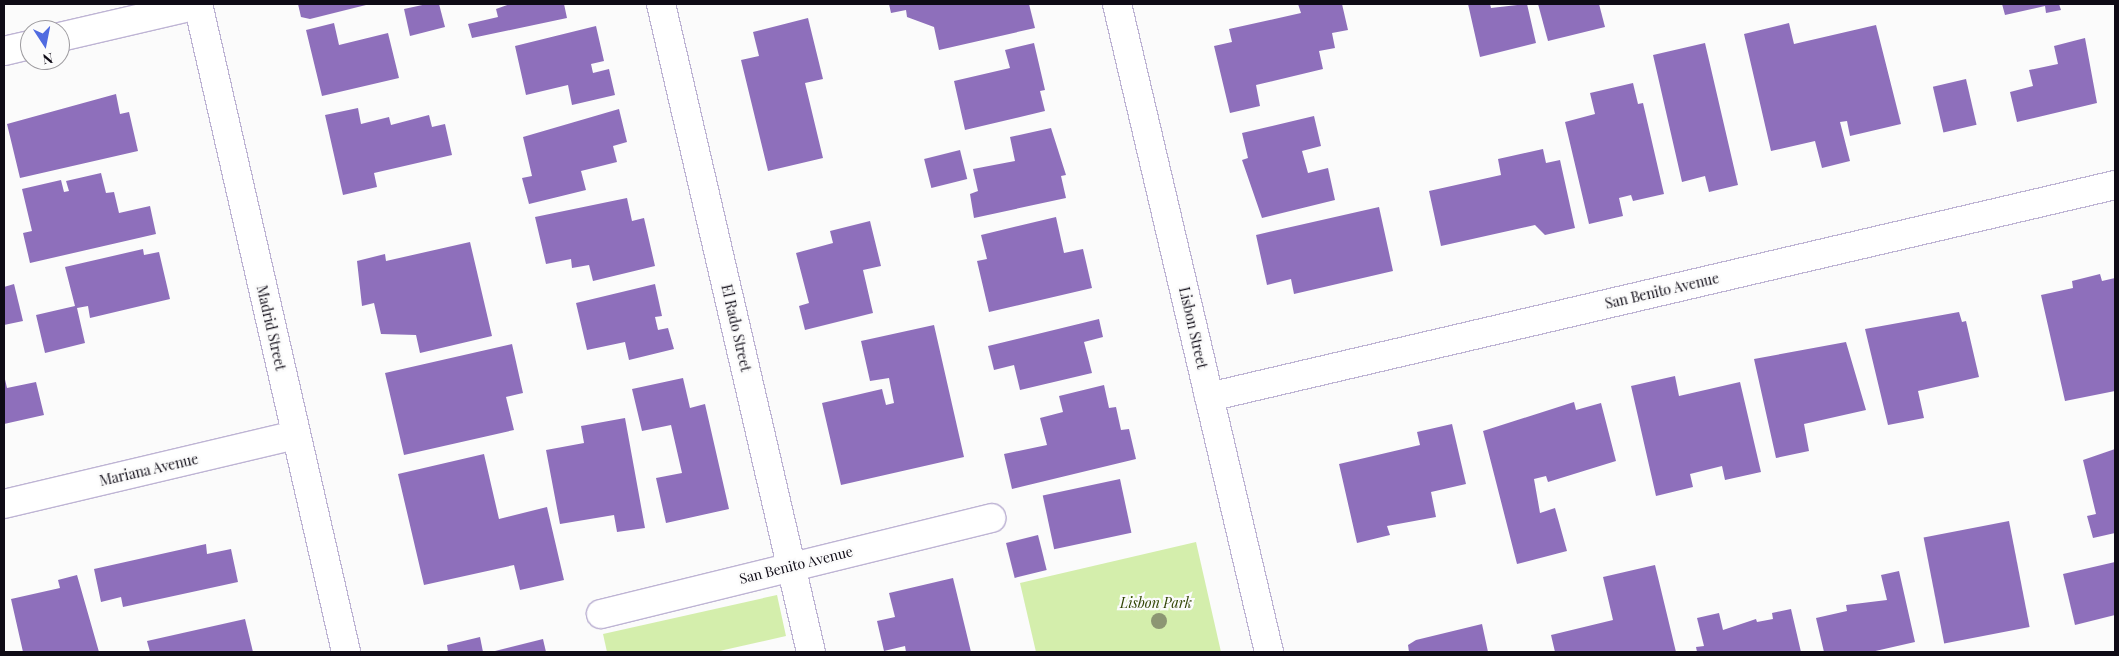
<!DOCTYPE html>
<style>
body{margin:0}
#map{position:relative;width:2119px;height:656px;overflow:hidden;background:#fbfbfb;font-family:"Playfair Display",serif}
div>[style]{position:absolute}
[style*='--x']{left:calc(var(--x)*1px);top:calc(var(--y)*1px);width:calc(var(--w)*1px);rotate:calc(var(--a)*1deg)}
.green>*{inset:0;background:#d4eeac}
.building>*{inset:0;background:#8e6fbb;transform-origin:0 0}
.roads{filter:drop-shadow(1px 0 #beb4d4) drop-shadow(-1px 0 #beb4d4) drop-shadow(0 1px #beb4d4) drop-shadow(0 -1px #beb4d4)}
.minor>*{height:28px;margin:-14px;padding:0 14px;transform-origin:14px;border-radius:14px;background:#fff}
.trees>*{width:16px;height:16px;margin:-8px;border-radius:50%;background:#8c9673}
span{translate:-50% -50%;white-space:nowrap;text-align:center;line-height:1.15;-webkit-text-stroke:4.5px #fbfbfb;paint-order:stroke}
.street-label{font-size:14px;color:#0f0b16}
.park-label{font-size:14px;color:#314404;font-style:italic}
.frame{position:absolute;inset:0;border:5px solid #0f0b16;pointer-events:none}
.north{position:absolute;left:20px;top:20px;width:50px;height:50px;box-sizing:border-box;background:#fbfbfb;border:1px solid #9d9b9f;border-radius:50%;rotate:169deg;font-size:14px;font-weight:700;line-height:20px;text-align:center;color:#0f0b16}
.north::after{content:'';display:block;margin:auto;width:18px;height:22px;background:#506be0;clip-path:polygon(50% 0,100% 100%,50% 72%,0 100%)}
</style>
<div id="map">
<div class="green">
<i style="clip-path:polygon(1196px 542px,1221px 652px,1036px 652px,1020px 583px)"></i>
<i style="clip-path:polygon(777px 595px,786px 636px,715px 652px,607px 652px,603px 634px)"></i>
</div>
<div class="building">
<i style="clip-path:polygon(298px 4px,370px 4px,310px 19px,301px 17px)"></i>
<i style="clip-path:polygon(427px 4px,439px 4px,445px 27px,410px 36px,404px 9px)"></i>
<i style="clip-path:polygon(510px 4px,564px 4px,567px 18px,472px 38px,468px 24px,498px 17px,496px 9px)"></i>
<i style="clip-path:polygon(889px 4px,1029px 4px,1035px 28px,939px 50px,934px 27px,907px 17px,906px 10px,891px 13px)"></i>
<i style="clip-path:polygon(1298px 4px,1342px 4px,1348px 30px,1332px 33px,1335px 48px,1319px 51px,1323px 69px,1256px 85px,1260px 106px,1230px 113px,1214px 46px,1232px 42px,1229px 29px,1301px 13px)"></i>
<i style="clip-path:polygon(1468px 4px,1490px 4px,1491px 8px,1527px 4px,1536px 43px,1480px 57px)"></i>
<i style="clip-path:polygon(1538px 4px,1599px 4px,1605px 27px,1548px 41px)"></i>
<i style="clip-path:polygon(2002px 4px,2059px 4px,2061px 10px,2046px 13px,2045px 6px,2005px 15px)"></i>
<i style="clip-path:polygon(808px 18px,823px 79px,805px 83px,823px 158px,768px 171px,741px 60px,759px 56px,753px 32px)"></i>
<i style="clip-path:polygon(334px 23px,339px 45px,388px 33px,399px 78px,322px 96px,306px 30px)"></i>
<i style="clip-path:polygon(1789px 23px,1794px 44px,1876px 25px,1901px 124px,1850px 136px,1847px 121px,1840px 122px,1850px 161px,1822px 168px,1815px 141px,1771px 151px,1744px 34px)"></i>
<i style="clip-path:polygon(596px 26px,604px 61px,591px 64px,593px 73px,609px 69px,615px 95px,572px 105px,568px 85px,526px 95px,515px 46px)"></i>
<i style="clip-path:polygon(2085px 38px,2097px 103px,2017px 122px,2010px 92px,2033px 86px,2029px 70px,2058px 64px,2054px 46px)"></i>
<i style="clip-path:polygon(1034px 43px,1045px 90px,1040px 91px,1045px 111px,965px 130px,954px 81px,1010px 68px,1005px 50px)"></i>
<i style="clip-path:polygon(1705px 43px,1738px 185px,1709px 192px,1705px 176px,1682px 182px,1653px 55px)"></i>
<i style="left:1966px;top:79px;width:47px;height:34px;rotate:77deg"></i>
<i style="clip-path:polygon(1633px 83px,1638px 104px,1643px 103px,1664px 194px,1633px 201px,1631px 195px,1619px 198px,1623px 216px,1589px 224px,1565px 122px,1595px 114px,1590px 93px)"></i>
<i style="clip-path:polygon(116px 94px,120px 114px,129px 112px,138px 151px,20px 178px,7px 124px)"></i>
<i style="clip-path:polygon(358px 108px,361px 124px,389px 117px,391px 125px,429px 115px,432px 127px,445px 124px,452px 155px,374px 173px,377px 187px,343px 195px,325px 115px)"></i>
<i style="clip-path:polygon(619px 109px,627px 142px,613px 146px,617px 162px,581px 171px,586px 190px,529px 204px,522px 178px,532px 176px,523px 137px)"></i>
<i style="clip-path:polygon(1314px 116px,1321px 146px,1302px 151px,1308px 173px,1328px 168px,1335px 200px,1262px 218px,1242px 160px,1248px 158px,1242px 133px)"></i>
<i style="clip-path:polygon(1051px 128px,1066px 175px,1061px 176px,1066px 198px,974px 218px,970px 194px,978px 191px,973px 169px,1015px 161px,1010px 137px)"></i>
<i style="clip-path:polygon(1543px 149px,1546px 163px,1560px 160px,1575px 228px,1545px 235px,1535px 225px,1441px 246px,1429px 191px,1501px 175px,1498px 159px)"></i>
<i style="left:960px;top:150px;width:30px;height:37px;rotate:76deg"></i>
<i style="clip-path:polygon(101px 173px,106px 193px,114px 192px,119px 213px,150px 206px,156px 234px,30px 263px,23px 233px,32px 231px,22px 189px,61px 180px,64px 192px,69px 191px,66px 181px)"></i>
<i style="clip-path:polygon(627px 198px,632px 221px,644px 218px,655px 266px,593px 281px,589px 265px,572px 268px,571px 259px,546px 264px,535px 217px)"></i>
<i style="clip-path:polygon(1379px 207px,1393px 271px,1294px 294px,1291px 279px,1267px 285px,1256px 235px)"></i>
<i style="clip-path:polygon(1056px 217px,1064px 253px,1083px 249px,1092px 288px,989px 312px,977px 261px,987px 259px,981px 235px)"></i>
<i style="clip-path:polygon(870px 221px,881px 266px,863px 270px,873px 313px,805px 330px,799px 306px,809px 303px,796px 253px,833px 243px,830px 231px)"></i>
<i style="clip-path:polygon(470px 242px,492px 336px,420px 353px,416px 335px,381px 334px,374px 303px,362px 306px,357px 261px,385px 254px,386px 261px)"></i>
<i style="clip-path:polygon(143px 249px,144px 255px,159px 252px,170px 299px,90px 318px,88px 306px,77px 308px,85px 343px,45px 353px,36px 315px,75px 306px,65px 267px)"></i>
<i style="clip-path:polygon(2100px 274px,2102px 281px,2115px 278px,2115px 391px,2065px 401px,2041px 295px,2073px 288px,2072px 281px)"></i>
<i style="clip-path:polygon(14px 284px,23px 321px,4px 325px,4px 287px)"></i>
<i style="clip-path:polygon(655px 284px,662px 316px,655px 317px,658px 330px,668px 328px,674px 349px,629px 360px,625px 342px,587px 350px,576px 303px)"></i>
<i style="clip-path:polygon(1959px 312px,1962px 322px,1966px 321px,1979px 377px,1918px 391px,1924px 418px,1888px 425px,1865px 329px)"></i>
<i style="clip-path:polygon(1099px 319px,1103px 337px,1084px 342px,1092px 373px,1020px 390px,1014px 365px,994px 370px,988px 346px)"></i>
<i style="clip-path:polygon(934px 325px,964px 457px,841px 485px,822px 403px,882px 389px,886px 405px,894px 403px,889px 378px,870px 381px,861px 341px)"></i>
<i style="clip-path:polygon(1846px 342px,1866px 410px,1804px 424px,1809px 451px,1776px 458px,1754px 359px)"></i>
<i style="clip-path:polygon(512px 344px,523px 393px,506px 397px,514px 430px,404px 455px,385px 373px)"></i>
<i style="clip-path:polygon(4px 375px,7px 388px,36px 382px,44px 415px,4px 424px)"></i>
<i style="clip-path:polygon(1675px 376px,1679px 396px,1740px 382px,1761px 472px,1725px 480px,1722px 466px,1690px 474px,1693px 487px,1656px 496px,1631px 386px)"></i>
<i style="clip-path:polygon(683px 378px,690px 408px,705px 404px,729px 509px,666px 523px,656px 478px,682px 473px,671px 425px,642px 431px,632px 389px)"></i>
<i style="clip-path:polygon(1104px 385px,1109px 408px,1116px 407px,1121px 430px,1129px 429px,1136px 459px,1012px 489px,1004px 454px,1047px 445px,1040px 418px,1063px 412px,1059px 396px)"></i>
<i style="clip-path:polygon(1574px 402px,1576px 410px,1601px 403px,1616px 461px,1548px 482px,1546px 476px,1534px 479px,1540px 513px,1555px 508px,1567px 551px,1517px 564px,1483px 431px)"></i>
<i style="clip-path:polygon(625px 418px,645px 528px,617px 532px,614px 515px,560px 524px,546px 450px,584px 443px,581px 426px)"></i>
<i style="clip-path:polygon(1452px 424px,1466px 484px,1431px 492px,1436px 517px,1387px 526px,1390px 535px,1357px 543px,1339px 464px,1420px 445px,1417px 432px)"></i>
<i style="clip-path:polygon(2115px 449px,2115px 533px,2093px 538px,2087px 516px,2096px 514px,2083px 460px)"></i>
<i style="clip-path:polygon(484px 454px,499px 519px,547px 507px,564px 580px,520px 590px,514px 565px,424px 585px,398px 474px)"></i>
<i style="left:1120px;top:479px;width:55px;height:79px;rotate:78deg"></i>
<i style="left:2009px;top:521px;width:108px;height:87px;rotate:79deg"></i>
<i style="left:1038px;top:535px;width:36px;height:33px;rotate:76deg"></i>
<i style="clip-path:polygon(206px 544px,207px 554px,231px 549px,238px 582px,123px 607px,121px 597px,101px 602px,94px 569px)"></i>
<i style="clip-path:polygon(2115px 562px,2115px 615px,2075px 625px,2063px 574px)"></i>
<i style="clip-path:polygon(1655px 565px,1676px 652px,1555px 652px,1551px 635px,1613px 620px,1603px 577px)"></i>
<i style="clip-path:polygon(1899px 571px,1915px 642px,1871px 652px,1824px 652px,1816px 618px,1847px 611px,1846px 605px,1887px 600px,1881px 575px)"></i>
<i style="clip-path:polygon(77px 575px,99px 652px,23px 652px,11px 599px,60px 588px,58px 580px)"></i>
<i style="clip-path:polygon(953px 578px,971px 652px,906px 652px,905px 646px,884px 651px,877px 621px,895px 617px,889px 593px)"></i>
<i style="clip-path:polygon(1791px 609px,1801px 652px,1697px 652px,1696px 647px,1704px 646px,1697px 618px,1719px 613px,1723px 630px,1756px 619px,1757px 622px,1773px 619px,1772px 613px)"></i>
<i style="clip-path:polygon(245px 619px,253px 652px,150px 652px,147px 641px)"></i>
<i style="clip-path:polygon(1482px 624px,1488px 652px,1409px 652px,1408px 645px,1416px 640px)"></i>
<i style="clip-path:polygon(480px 637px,483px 652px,448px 652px,447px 645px)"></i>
<i style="clip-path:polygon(543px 639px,546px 652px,491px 652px)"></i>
</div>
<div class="roads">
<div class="minor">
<i style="--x:198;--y:4;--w:665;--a:77.13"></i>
<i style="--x:661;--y:4;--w:665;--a:76.97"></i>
<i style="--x:1117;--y:4;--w:666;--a:76.8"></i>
<i style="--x:60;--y:37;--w:142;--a:-13.1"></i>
<i style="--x:4;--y:51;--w:27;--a:-13"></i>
<i style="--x:1209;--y:397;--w:930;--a:-13.17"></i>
<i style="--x:4;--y:504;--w:299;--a:-13.3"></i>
<i style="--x:601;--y:614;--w:402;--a:-13.8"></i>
</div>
</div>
<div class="trees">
<i style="left:1159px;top:621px"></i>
</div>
<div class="street-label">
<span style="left:1662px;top:291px;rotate:-13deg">San Benito Avenue</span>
<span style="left:271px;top:328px;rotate:77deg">Madrid Street</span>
<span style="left:736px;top:328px;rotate:77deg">El Rado Street</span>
<span style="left:1193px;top:328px;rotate:77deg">Lisbon Street</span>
<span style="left:149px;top:470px;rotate:-13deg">Mariana Avenue</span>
<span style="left:796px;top:565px;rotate:-14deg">San Benito Avenue</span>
</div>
<div class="park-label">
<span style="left:1156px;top:603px">Lisbon Park</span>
</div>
<div class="frame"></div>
<div class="north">N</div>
</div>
